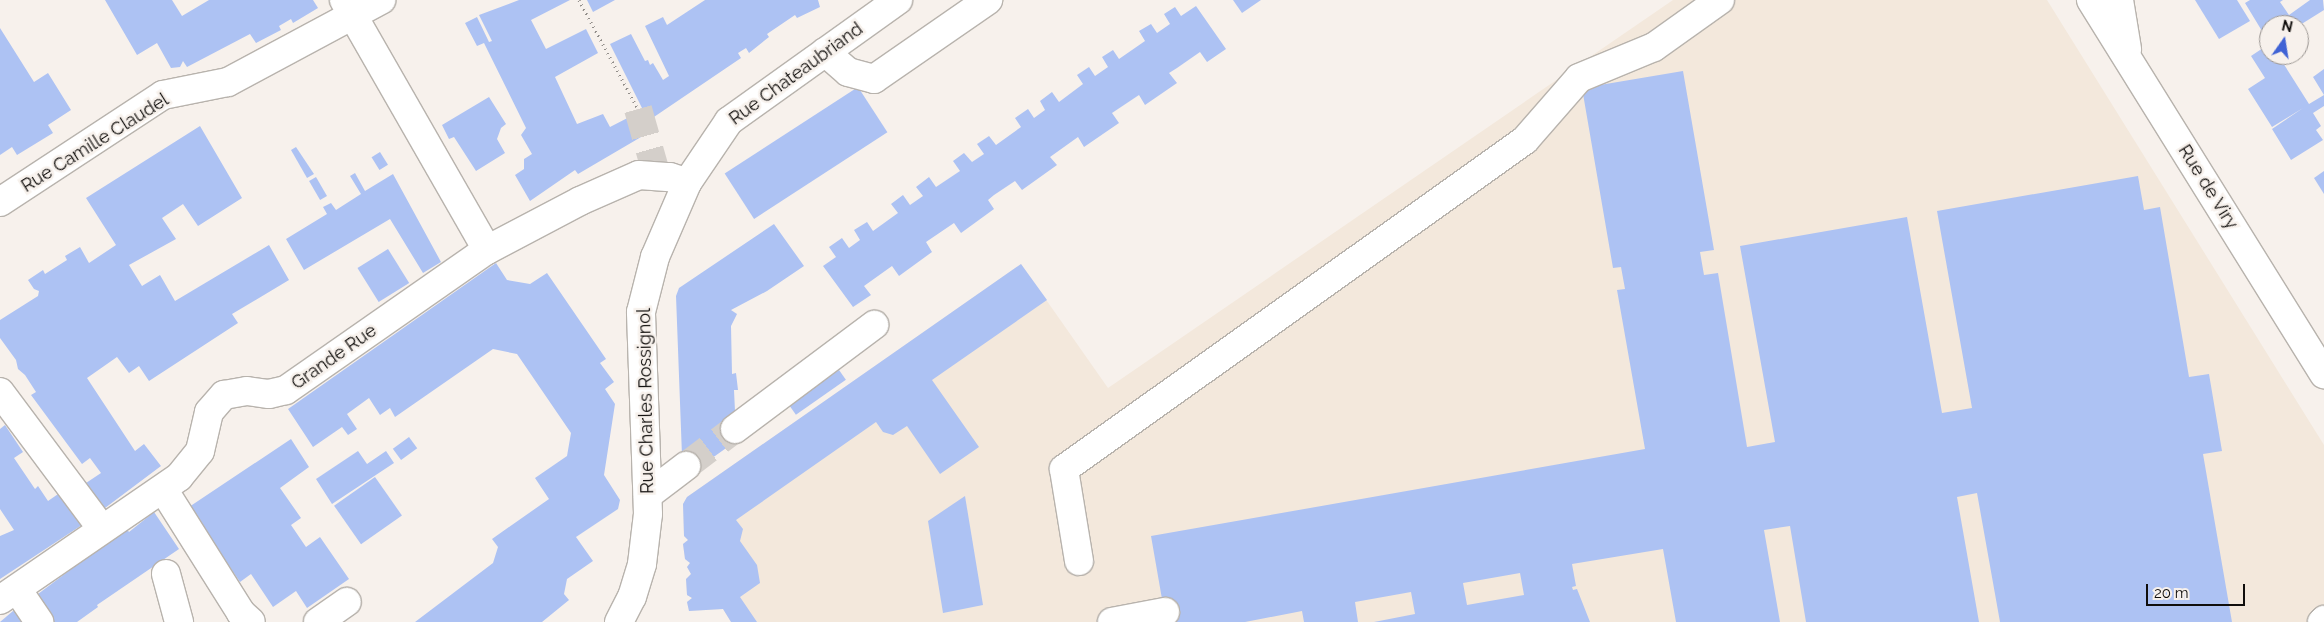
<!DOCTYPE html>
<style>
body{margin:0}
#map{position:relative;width:2324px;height:622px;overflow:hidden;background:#f7f1ec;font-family:Raleway,sans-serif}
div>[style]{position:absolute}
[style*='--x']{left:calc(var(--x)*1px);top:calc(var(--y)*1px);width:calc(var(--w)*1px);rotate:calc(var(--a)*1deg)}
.built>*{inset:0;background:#f3e8dc}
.building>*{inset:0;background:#adc2f3;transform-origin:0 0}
.minor-tunnel>*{height:28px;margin-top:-14px;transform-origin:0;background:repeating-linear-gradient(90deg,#d4cfca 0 28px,transparent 0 42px)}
.path>*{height:3px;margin-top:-1.5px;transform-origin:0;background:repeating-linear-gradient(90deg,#928e8a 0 1px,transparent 0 5px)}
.roads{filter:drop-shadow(1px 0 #b8b3ad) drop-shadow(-1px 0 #b8b3ad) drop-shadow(0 1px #b8b3ad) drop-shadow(0 -1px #b8b3ad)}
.minor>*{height:28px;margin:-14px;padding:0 14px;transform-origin:14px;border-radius:14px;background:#fff}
span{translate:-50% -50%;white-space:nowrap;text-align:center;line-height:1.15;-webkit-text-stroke:5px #f7f1ec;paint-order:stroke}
.street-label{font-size:18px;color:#100e0c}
.north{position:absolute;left:2259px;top:15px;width:50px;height:50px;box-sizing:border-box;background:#f7f1ec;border:1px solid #9b9692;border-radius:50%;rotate:13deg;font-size:14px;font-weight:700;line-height:20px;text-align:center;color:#100e0c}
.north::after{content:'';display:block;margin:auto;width:18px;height:22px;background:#4063d5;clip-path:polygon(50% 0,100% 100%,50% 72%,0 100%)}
.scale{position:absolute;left:2146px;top:584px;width:99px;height:22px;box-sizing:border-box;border:2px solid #100e0c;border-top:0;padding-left:6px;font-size:15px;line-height:18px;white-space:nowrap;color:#100e0c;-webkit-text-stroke:4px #f7f1ec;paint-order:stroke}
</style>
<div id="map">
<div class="built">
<i style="clip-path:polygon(1673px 0,2047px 0,2324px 445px,2324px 622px,731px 622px,723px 609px,689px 611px,687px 602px,692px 598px,687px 595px,686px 579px,691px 574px,687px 567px,690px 563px,685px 559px,683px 544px,688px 540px,684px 536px,683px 504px,687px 497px,1021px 264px,1108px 388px)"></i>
</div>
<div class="building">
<i style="clip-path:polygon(105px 0,172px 0,182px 16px,209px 0,313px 0,318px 8px,293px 23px,291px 19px,279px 26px,281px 30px,256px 43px,250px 34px,187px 67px,183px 61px,180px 67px,171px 68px,157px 43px,137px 55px)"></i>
<i style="clip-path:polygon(519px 0,570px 0,531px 20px,546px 49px,586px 29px,598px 53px,555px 77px,577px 124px,603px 114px,610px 127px,643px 110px,610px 44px,631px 34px,645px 61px,648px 60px,650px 65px,653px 63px,663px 80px,669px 76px,645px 26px,663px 17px,667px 25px,705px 0,818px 0,820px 7px,797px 18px,795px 15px,767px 34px,769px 37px,749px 53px,746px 48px,738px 53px,741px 58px,648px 121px,653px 130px,578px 174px,575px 170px,530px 201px,515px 175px,524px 169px,524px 159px,532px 154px,521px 135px,526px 128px,484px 43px,477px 46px,465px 23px,477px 17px,489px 42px,492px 41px,479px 15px)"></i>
<i style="clip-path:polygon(587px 0,615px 0,593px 12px)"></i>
<i style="clip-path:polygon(1233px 0,1261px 0,1242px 13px)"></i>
<i style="clip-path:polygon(2195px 0,2237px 0,2250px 21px,2219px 39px)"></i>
<i style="clip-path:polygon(2250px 0,2283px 0,2280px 2px,2289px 15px,2310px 0,2323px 0,2324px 10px,2300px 25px,2283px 25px,2280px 20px,2262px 31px,2245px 3px)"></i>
<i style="clip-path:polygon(1196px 6px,1226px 49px,1207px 62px,1200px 52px,1177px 68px,1169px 73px,1177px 83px,1145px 105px,1139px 95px,1112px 113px,1119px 123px,1084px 147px,1078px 137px,1050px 157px,1057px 165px,1022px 190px,1015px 181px,994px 195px,988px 200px,994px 209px,961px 233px,954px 223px,926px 242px,932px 252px,899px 276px,892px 266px,864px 286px,871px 295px,853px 307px,823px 266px,836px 257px,829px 247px,842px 238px,849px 248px,860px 240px,854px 230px,867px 222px,873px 231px,898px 213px,891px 204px,903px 195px,910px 205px,923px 196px,916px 187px,929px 177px,936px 187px,960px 171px,953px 161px,964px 153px,972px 162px,984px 154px,977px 144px,989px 136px,996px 145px,1021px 127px,1015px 118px,1028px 109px,1034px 118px,1045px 110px,1040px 101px,1052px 92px,1059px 102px,1083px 84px,1077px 75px,1089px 67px,1095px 76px,1108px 67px,1102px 57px,1113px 50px,1119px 59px,1145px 41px,1139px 31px,1151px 24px,1157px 33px,1170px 24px,1164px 14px,1175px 7px,1181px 16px)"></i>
<i style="clip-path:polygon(0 28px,34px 82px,48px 73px,71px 110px,48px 125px,53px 133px,17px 155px,12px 147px,0 155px)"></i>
<i style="clip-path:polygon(2269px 44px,2269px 55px,2278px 55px,2309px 104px,2324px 95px,2313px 77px,2324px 69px,2324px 106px,2313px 113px,2321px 126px,2316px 130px,2323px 140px,2291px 160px,2272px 129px,2303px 108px,2272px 127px,2248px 89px,2265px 78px,2251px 56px)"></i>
<i style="clip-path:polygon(evenodd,1683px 71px,1714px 250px,1700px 252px,1704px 275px,1718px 273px,1747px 447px,1775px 442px,1740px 246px,1907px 217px,1942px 413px,1972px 408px,1937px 211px,2138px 176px,2144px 210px,2160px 207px,2189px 377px,2209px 374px,2222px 451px,2203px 454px,2232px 622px,2000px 622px,1977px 493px,1957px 497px,1979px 622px,1806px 622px,1790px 526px,1764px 530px,1780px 622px,1676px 622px,1663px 549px,1572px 564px,1576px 586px,1572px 587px,1573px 590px,1577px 589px,1590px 622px,1374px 622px,1415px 614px,1411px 592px,1355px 602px,1358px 622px,1304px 622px,1302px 611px,1245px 622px,1166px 622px,1151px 536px,1645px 449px,1617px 290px,1625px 289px,1621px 267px,1613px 268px,1582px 88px,1683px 71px,1520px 573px,1524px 595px,1467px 605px,1463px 583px,1520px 573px)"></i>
<i style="left:858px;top:87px;width:54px;height:159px;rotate:57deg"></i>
<i style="clip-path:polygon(489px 97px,506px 124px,501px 128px,497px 139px,505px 153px,476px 171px,454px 137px,449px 139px,442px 125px)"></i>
<i style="clip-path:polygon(200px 126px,242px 198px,198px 226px,183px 204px,162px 218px,176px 239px,129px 265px,142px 286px,160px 275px,175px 301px,269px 245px,289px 280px,232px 314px,238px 323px,149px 381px,139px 366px,129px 373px,117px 357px,87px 378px,135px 451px,144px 444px,161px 466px,101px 511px,83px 485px,101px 473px,90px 458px,82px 464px,31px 395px,36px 392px,25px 375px,18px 369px,16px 360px,0 338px,0 320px,38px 296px,39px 291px,34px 289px,28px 280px,43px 270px,45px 274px,67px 260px,65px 256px,80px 247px,89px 263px,116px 245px,86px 198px)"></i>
<i style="clip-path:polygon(296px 147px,314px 174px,307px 178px,291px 150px)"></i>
<i style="left:380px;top:152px;width:15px;height:10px;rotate:58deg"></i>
<i style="clip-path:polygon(2324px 171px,2324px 194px,2314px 178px)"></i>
<i style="clip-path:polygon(355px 173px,365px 191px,393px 174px,441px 262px,423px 273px,390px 219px,304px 270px,286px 239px,327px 214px,323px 207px,331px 203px,336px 210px,361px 194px,350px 176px)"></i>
<i style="left:316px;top:177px;width:22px;height:8px;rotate:60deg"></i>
<i style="clip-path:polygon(774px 224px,804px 266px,767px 291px,731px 310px,737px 314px,731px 326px,732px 374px,736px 373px,738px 390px,734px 390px,735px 411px,739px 416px,736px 441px,687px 476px,688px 457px,694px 448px,682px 456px,676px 296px,679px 288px)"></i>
<i style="left:388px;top:249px;width:40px;height:36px;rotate:58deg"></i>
<i style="clip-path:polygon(496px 263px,507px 280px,530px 284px,547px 273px,606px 359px,600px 363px,614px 382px,605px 389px,615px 404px,604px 475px,620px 500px,618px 509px,576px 537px,593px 561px,567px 579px,564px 594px,569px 600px,542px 622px,415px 622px,493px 563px,498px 547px,492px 539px,549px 499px,535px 478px,567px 456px,571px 433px,517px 354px,493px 349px,395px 417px,390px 408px,380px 415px,369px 398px,347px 414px,357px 429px,348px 435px,342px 427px,313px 447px,288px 409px)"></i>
<i style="clip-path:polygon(1021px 264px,1047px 300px,932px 380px,979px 447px,940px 474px,907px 426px,893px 435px,883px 432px,876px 422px,736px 520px,743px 529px,740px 541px,757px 565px,760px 583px,740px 597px,757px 622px,731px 622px,723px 609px,689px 611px,687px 602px,692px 598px,687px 595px,686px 579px,691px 574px,687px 567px,690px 563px,685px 559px,683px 544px,688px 540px,684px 536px,683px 504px,687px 497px)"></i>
<i style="left:839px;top:370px;width:12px;height:61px;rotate:55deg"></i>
<i style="clip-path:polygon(5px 425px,23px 452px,14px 458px,35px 489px,38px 486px,48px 501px,64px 490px,88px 521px,0 579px,0 536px,14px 530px,0 509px,0 429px)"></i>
<i style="left:409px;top:437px;width:14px;height:20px;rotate:54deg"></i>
<i style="clip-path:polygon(291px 439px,309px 467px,280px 488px,301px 518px,291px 525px,306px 547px,320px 537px,349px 579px,307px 608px,296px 591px,273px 607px,251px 574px,240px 582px,189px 507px)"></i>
<i style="clip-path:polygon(358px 451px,367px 464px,386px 451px,394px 463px,332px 504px,316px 479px)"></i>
<i style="left:375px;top:477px;width:47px;height:50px;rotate:55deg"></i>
<i style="clip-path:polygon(965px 496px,983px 605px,943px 613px,928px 521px)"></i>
<i style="clip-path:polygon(154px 512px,179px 549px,97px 605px,98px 607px,77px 622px,51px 622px,34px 597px,126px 528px,129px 532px)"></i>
<i style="clip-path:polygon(13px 611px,19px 612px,26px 622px,0 622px)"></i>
</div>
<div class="minor-tunnel">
<i style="--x:638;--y:109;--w:70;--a:74.2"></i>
<i style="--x:686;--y:466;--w:61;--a:-37.1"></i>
</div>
<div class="path">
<i style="--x:579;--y:0;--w:124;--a:61.6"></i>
</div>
<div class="roads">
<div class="minor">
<i style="--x:344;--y:0;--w:288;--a:60.2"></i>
<i style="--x:2091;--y:0;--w:441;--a:58.1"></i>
<i style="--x:2119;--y:0;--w:50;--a:80.7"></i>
<i style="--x:825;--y:52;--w:30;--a:41"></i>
<i style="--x:848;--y:72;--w:27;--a:15"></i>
<i style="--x:874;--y:79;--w:139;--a:-34.7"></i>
<i style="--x:0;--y:202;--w:195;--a:-33.3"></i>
<i style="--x:163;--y:95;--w:66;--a:-11.3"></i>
<i style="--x:228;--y:82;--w:174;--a:-28.2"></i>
<i style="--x:0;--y:392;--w:157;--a:53.3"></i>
<i style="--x:735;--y:429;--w:174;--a:-36.8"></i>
<i style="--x:163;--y:489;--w:146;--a:57.8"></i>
<i style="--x:241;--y:613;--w:13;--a:42"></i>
<i style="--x:648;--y:495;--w:48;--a:-37.3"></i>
<i style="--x:1079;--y:561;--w:93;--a:-99.3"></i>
<i style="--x:1064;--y:469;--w:566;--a:-35.51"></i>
<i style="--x:1525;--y:140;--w:82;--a:-48.9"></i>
<i style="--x:1579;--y:78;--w:81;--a:-22.5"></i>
<i style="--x:1654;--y:47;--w:81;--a:-35.5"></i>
<i style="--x:166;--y:574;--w:50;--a:74.8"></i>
<i style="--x:17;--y:589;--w:40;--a:56"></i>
<i style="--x:0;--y:600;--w:217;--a:-34.5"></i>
<i style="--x:179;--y:477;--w:33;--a:-51"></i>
<i style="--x:200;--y:451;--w:40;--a:-77"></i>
<i style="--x:209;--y:412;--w:23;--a:-49"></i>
<i style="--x:224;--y:395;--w:23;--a:-10"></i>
<i style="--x:247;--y:391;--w:22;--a:8"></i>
<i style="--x:269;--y:394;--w:17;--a:-13"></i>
<i style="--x:286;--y:390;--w:245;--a:-34.9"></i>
<i style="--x:487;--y:250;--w:105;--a:-27.8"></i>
<i style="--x:580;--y:201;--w:64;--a:-23.8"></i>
<i style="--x:639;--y:175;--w:31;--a:4"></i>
<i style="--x:670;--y:177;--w:18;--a:19"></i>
<i style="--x:318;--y:622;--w:35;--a:-35"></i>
<i style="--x:619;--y:622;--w:28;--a:-63"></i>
<i style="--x:632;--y:597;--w:34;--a:-73"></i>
<i style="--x:642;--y:564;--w:50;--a:-83.2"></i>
<i style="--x:648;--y:514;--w:202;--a:-92"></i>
<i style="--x:641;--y:312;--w:57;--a:-75.7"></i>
<i style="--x:655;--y:257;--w:81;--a:-66.6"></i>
<i style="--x:687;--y:183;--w:75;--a:-55.9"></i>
<i style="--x:729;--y:121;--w:208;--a:-35.6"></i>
<i style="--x:1112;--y:622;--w:54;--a:-10.7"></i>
<i style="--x:2322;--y:622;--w:3;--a:-45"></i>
</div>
</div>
<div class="street-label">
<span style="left:796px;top:74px;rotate:-36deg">Rue Chateaubriand</span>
<span style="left:95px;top:143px;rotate:-32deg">Rue Camille Claudel</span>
<span style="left:2208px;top:187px;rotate:58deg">Rue de Viry</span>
<span style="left:334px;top:357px;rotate:-35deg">Grande Rue</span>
<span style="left:646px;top:401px;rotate:-91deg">Rue Charles Rossignol</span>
</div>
<div class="north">N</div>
<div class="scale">20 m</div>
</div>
